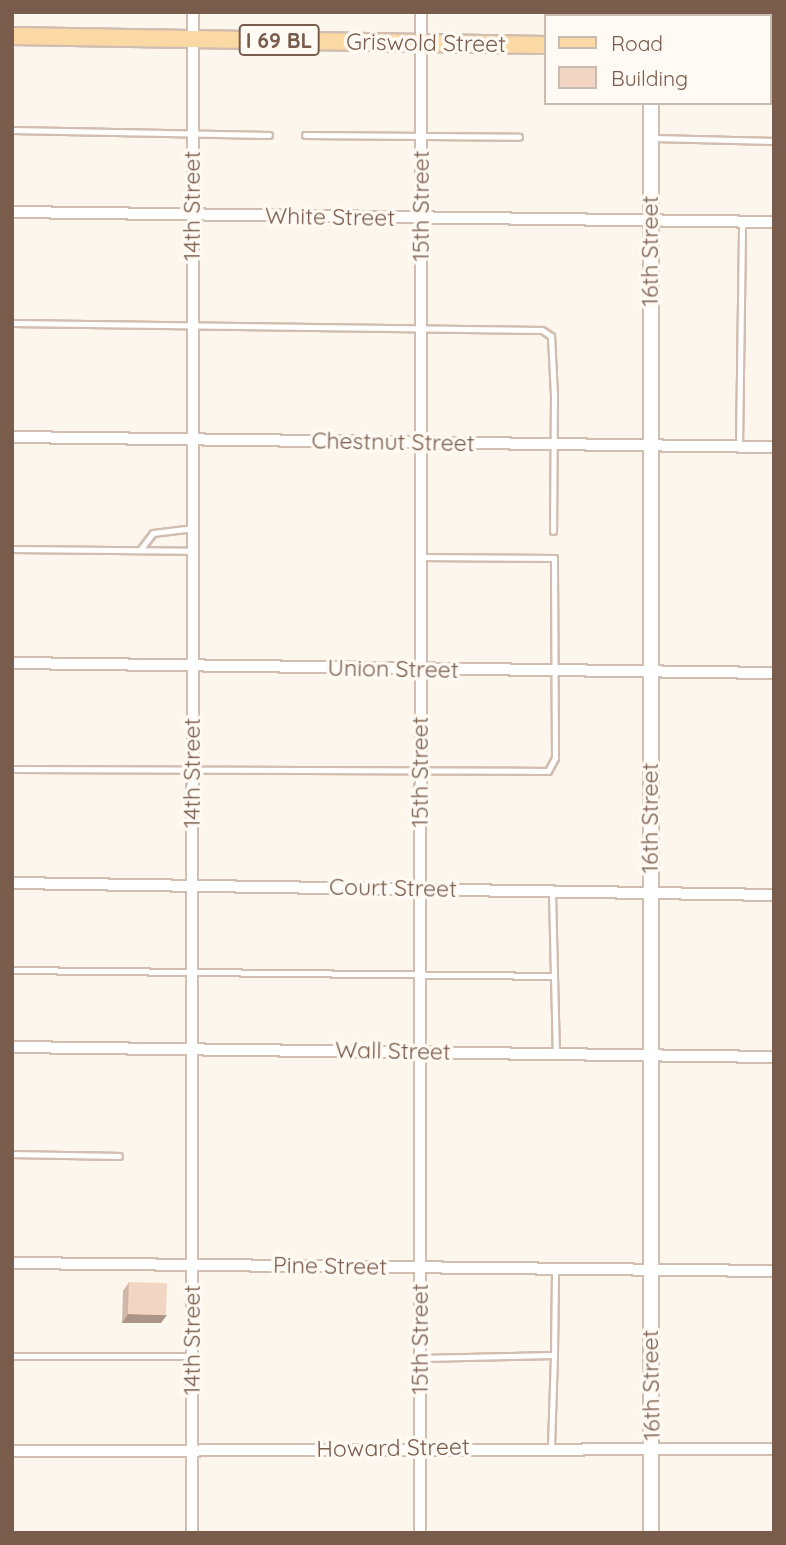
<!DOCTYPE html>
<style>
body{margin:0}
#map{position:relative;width:786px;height:1545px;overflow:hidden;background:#fdf6ec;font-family:Quicksand,sans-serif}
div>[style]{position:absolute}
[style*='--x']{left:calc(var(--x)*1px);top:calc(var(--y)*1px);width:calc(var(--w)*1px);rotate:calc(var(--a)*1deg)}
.roads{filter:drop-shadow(2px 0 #d1beb0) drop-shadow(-2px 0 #d1beb0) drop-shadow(0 2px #d1beb0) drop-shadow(0 -2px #d1beb0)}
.lane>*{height:5px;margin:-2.5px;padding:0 2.5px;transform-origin:2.5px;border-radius:2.5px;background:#fff}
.street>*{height:10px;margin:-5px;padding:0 5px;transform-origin:5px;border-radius:5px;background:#fff}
.secondary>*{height:14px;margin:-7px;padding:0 7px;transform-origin:7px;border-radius:7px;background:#fff}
.primary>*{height:16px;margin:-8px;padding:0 8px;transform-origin:8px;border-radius:8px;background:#fbd9a5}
.wall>*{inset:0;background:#d1b7a8}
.shaded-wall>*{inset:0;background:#aa9588}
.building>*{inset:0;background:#f3d5c3;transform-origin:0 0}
span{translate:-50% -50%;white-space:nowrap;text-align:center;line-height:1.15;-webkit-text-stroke:7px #fffaf3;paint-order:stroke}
.shield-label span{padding:2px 5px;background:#fffaf3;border:2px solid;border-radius:5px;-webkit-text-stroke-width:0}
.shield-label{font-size:21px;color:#7a5c4d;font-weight:700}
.street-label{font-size:23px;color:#7a5c4d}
.frame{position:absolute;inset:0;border:14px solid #7a5c4d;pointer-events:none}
.legend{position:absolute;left:544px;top:14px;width:228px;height:91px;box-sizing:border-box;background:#fffaf3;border:2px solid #cabbb1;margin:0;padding:9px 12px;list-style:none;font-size:21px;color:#7a5c4d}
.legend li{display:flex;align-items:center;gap:14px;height:35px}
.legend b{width:35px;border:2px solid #cabbb1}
</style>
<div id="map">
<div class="roads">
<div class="lane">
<i style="--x:12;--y:130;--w:257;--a:1.1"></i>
<i style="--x:305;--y:135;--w:214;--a:0.5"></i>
<i style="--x:654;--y:138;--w:120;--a:1.4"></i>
<i style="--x:12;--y:323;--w:530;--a:0.76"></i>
<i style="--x:542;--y:330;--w:11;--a:34"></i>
<i style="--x:551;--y:336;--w:59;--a:87.1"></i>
<i style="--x:554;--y:395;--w:136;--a:90.4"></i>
<i style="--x:739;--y:445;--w:224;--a:-89.2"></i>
<i style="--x:12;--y:549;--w:179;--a:0.6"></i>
<i style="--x:140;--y:550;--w:21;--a:-53"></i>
<i style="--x:153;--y:533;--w:39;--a:-7"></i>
<i style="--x:12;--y:769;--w:536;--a:0.21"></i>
<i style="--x:548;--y:771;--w:15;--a:-62"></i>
<i style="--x:555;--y:758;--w:200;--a:-90.3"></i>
<i style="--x:554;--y:558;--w:133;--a:-179.6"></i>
<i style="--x:552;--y:893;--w:161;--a:88.6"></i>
<i style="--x:12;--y:970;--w:542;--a:0.63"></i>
<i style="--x:12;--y:1154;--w:107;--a:1.1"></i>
<i style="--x:12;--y:1356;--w:180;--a:0"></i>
<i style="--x:420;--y:1358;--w:134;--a:-1.3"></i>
<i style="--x:554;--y:1355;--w:86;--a:-89.3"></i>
<i style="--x:551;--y:1446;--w:91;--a:-88.1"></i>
</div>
<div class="street">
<i style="--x:12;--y:212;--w:762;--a:0.75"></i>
<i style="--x:12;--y:437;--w:762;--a:0.75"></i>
<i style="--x:12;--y:663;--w:762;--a:0.75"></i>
<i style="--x:12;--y:883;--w:762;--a:0.9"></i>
<i style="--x:12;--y:1047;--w:762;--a:0.75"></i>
<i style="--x:12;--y:1263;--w:762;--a:0.6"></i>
<i style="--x:12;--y:1451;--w:762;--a:-0.15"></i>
<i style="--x:192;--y:1533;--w:1521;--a:-89.96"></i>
<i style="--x:420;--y:1533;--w:1521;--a:-89.96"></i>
</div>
<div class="secondary">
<i style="--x:651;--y:16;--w:4;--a:-76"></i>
<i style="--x:651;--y:103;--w:1430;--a:90"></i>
</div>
<div class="primary">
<i style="--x:12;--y:36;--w:534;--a:0.97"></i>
<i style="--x:770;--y:48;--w:4;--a:0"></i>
</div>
</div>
<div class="wall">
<i style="clip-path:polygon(129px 1282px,161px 1323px,122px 1323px,123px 1291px)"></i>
</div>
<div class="shaded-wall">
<i style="clip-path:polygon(128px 1314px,167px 1315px,161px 1323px,122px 1323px)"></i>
</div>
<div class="building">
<i style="left:129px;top:1282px;width:38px;height:32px;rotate:2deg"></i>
</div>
<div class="shield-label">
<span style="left:279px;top:40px">I 69 BL</span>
</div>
<div class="street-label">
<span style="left:426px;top:43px;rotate:1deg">Griswold Street</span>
<span style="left:192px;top:206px;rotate:-90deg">14th Street</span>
<span style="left:421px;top:206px;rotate:-90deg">15th Street</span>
<span style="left:330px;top:217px;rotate:1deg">White Street</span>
<span style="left:650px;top:251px;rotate:-90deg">16th Street</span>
<span style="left:393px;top:442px;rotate:1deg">Chestnut Street</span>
<span style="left:393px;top:669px;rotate:1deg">Union Street</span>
<span style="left:420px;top:772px;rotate:-90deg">15th Street</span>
<span style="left:192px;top:773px;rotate:-90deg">14th Street</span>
<span style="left:650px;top:818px;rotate:-90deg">16th Street</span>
<span style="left:393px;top:888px;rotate:1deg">Court Street</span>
<span style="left:393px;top:1051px;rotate:1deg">Wall Street</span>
<span style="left:330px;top:1266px;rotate:1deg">Pine Street</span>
<span style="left:420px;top:1339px;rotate:-90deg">15th Street</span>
<span style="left:192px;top:1340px;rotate:-90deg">14th Street</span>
<span style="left:651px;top:1385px;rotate:-91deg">16th Street</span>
<span style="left:393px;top:1448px;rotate:-1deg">Howard Street</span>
</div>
<div class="frame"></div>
<ul class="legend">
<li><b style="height:9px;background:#fbd9a5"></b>Road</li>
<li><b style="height:19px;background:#f3d5c3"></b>Building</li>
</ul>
</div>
